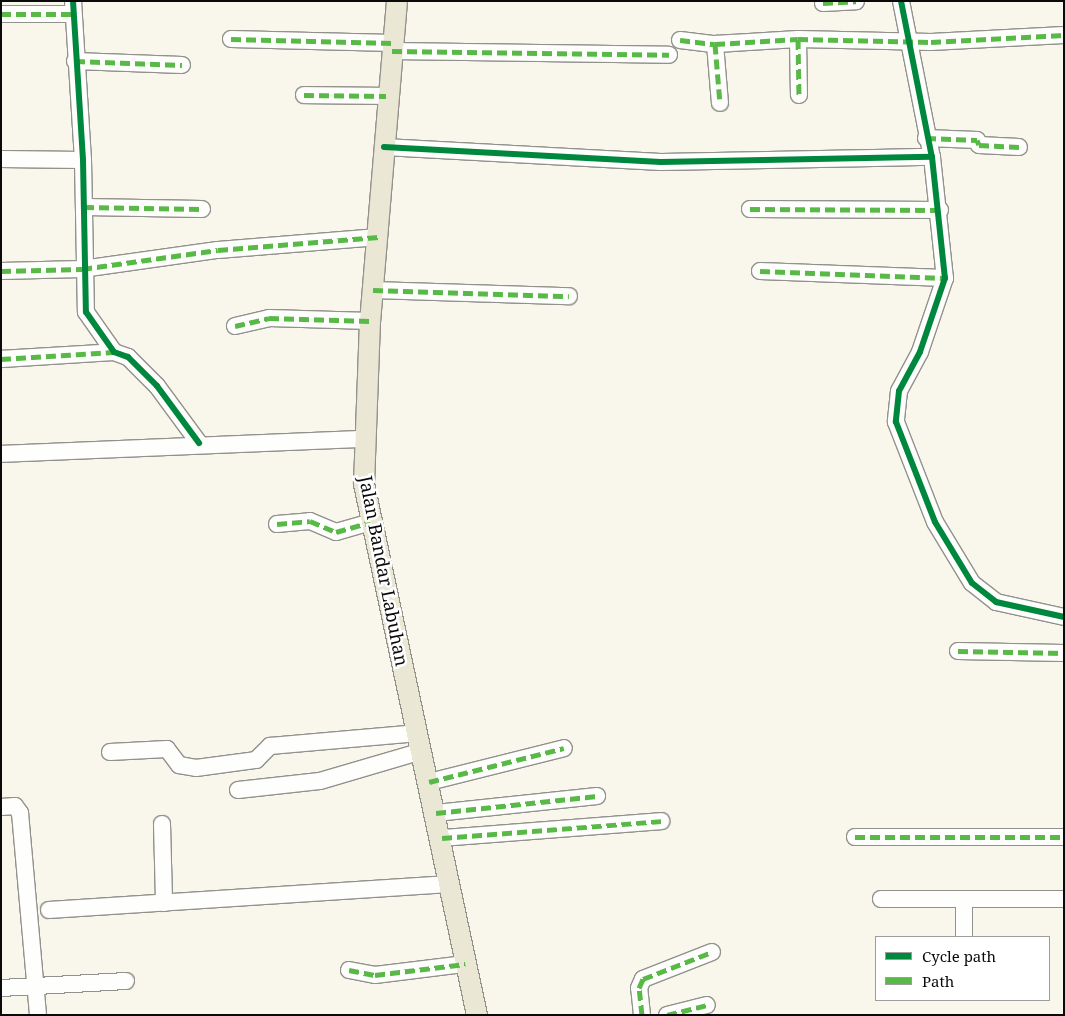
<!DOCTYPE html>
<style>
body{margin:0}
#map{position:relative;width:1065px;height:1016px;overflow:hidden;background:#f9f7ec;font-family:"Noto Serif",serif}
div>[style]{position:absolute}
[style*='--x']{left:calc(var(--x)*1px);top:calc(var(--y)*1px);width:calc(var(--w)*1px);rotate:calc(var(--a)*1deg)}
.roads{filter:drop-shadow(1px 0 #92918c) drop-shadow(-1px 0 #92918c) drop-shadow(0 1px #92918c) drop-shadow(0 -1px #92918c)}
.minor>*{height:16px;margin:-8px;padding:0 8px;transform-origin:8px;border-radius:8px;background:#fefefc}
.major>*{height:20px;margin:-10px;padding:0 10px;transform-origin:10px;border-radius:10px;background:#ebe7d5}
.quiet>*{height:5px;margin-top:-2.5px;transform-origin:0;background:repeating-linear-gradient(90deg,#58b947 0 10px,transparent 0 15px)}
.cycleway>*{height:6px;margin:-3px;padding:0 3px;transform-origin:3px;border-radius:3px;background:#00873e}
span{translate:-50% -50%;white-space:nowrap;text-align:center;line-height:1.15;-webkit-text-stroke:5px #fff;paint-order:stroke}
.street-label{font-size:18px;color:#0a0a0a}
.frame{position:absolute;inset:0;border:2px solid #0a0a0a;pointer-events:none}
.legend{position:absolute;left:875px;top:936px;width:175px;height:65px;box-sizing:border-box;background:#fff;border:1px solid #9d9d9d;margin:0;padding:6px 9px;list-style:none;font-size:15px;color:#0a0a0a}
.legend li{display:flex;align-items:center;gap:10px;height:25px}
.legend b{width:25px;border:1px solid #9d9d9d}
</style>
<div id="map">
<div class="roads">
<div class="minor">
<i style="--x:73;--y:1;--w:159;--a:86.4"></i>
<i style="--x:83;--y:160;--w:152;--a:88.9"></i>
<i style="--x:86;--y:312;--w:49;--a:55"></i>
<i style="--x:114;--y:352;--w:15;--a:20"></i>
<i style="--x:128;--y:357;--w:41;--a:45"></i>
<i style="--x:157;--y:386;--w:71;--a:53.6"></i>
<i style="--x:901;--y:1;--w:159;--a:78.8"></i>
<i style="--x:932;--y:157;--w:122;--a:83.9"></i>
<i style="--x:945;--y:278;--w:78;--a:108.7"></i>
<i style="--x:920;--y:352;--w:44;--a:118.3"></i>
<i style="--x:899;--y:391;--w:31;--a:96"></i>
<i style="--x:896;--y:422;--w:107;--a:68.7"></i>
<i style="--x:935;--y:522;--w:71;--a:58.8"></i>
<i style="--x:972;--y:583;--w:31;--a:38"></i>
<i style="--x:996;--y:602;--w:70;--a:12.4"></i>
<i style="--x:823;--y:3;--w:33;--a:-3"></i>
<i style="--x:1;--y:14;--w:72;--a:0"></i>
<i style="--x:231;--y:39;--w:162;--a:1.4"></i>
<i style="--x:798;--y:39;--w:56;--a:89"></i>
<i style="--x:680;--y:40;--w:35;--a:7"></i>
<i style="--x:715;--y:44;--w:83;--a:-3.4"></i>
<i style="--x:798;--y:39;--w:133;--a:1.3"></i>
<i style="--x:931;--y:42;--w:133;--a:-3"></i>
<i style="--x:715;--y:44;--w:59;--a:85.2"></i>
<i style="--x:392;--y:51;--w:277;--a:0.8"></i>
<i style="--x:75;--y:61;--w:107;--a:2.1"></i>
<i style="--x:304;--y:95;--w:82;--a:0.7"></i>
<i style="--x:926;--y:138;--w:51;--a:2.2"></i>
<i style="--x:977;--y:140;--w:5;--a:68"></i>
<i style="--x:979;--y:145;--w:40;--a:2.9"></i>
<i style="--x:384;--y:147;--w:277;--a:3.1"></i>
<i style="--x:661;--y:162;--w:271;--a:-1.1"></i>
<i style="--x:1;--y:159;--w:82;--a:0.7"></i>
<i style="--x:84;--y:207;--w:118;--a:1"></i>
<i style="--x:750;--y:209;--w:190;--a:0.3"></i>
<i style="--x:1;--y:271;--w:81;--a:-1.4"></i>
<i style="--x:82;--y:269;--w:137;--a:-8"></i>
<i style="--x:218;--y:250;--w:161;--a:-4.6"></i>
<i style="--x:760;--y:271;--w:185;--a:2.2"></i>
<i style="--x:373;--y:290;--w:196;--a:1.8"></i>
<i style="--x:235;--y:326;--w:35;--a:-13"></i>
<i style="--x:269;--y:318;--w:101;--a:1.7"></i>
<i style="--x:1;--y:359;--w:113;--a:-3.5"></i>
<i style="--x:1;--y:454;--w:363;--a:-2.4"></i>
<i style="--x:277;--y:524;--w:33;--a:-5"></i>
<i style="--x:310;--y:521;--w:28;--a:23"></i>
<i style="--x:336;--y:532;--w:36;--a:-16"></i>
<i style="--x:958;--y:651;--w:106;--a:1.1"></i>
<i style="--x:110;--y:752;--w:57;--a:-3"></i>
<i style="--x:167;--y:749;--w:20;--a:53"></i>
<i style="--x:179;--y:765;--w:17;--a:10"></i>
<i style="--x:196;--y:768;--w:61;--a:-7.6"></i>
<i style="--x:256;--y:760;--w:20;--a:-45"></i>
<i style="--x:270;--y:746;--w:149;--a:-5"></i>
<i style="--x:429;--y:782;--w:139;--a:-14.1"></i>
<i style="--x:238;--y:790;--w:82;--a:-6.3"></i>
<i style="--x:320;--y:781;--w:106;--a:-16.4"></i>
<i style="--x:1;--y:807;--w:14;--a:-4"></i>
<i style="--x:15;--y:806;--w:9;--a:54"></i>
<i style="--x:20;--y:813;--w:203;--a:84.9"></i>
<i style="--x:436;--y:813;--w:162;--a:-6"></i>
<i style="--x:162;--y:824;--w:79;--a:88.5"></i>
<i style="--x:855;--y:837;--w:209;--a:0"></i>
<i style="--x:442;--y:838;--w:220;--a:-4.4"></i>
<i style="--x:881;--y:899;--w:183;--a:0"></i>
<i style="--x:964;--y:899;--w:38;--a:90"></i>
<i style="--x:49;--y:910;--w:401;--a:-3.7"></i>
<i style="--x:349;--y:970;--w:26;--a:11"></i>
<i style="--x:375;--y:975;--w:91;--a:-7"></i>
<i style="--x:1;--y:988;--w:125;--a:-3.2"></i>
<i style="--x:642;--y:1015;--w:27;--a:-96"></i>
<i style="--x:639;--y:988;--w:10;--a:-66"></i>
<i style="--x:643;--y:979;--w:74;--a:-21.4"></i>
<i style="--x:667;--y:1015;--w:41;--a:-14"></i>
</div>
<div class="major">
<i style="--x:397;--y:1;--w:321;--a:94.8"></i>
<i style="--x:370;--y:321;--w:163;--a:92.1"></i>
<i style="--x:364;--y:484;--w:543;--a:77.99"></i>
</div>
</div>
<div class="quiet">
<i style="--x:823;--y:3;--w:33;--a:-3"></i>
<i style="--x:1;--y:14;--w:72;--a:0"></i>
<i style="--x:231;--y:39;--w:162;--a:1.4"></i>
<i style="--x:798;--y:39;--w:56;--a:89"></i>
<i style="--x:680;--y:40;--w:35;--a:7"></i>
<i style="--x:715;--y:44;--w:83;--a:-3.4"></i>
<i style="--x:798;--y:39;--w:133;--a:1.3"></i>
<i style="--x:931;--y:42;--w:133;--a:-3"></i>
<i style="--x:715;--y:44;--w:59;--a:85.2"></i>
<i style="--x:392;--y:51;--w:277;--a:0.8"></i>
<i style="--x:75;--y:61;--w:107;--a:2.1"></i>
<i style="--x:304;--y:95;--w:82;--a:0.7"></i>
<i style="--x:926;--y:138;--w:51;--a:2.2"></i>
<i style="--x:977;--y:140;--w:5;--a:68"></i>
<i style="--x:979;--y:145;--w:40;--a:2.9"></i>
<i style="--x:84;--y:207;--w:118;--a:1"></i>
<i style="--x:750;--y:209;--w:190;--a:0.3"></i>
<i style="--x:1;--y:271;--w:81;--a:-1.4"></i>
<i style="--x:82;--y:269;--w:137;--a:-8"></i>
<i style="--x:218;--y:250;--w:161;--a:-4.6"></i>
<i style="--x:760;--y:271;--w:185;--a:2.2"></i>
<i style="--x:373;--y:290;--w:196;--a:1.8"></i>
<i style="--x:235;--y:326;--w:35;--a:-13"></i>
<i style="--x:269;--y:318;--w:101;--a:1.7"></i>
<i style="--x:1;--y:359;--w:113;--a:-3.5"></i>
<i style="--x:277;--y:524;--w:33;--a:-5"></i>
<i style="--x:310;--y:521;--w:28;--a:23"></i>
<i style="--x:336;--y:532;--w:36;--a:-16"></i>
<i style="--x:958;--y:651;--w:106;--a:1.1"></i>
<i style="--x:429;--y:782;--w:139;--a:-14.1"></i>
<i style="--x:436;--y:813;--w:162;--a:-6"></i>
<i style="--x:855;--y:837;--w:209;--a:0"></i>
<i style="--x:442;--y:838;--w:220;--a:-4.4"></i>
<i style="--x:349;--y:970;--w:26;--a:11"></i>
<i style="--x:375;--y:975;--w:91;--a:-7"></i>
<i style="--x:642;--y:1015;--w:27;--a:-96"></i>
<i style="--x:639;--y:988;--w:10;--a:-66"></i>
<i style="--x:643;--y:979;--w:74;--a:-21.4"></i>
<i style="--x:667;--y:1015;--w:41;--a:-14"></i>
</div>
<div class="cycleway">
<i style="--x:73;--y:1;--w:159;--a:86.4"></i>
<i style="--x:83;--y:160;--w:152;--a:88.9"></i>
<i style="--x:86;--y:312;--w:49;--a:55"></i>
<i style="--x:114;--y:352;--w:15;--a:20"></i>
<i style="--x:128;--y:357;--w:41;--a:45"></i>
<i style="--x:157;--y:386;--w:71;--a:53.6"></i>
<i style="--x:901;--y:1;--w:159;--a:78.8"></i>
<i style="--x:932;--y:157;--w:122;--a:83.9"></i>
<i style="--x:945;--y:278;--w:78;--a:108.7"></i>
<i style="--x:920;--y:352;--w:44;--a:118.3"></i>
<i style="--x:899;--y:391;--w:31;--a:96"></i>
<i style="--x:896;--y:422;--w:107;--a:68.7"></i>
<i style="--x:935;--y:522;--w:71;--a:58.8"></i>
<i style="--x:972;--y:583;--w:31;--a:38"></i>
<i style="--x:996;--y:602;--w:70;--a:12.4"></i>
<i style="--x:384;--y:147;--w:277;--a:3.1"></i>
<i style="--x:661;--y:162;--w:271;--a:-1.1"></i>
</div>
<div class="street-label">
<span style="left:384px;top:571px;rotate:79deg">Jalan Bandar Labuhan</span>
</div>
<div class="frame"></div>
<ul class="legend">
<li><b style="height:6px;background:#00873e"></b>Cycle path</li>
<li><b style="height:6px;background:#58b947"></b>Path</li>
</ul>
</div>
